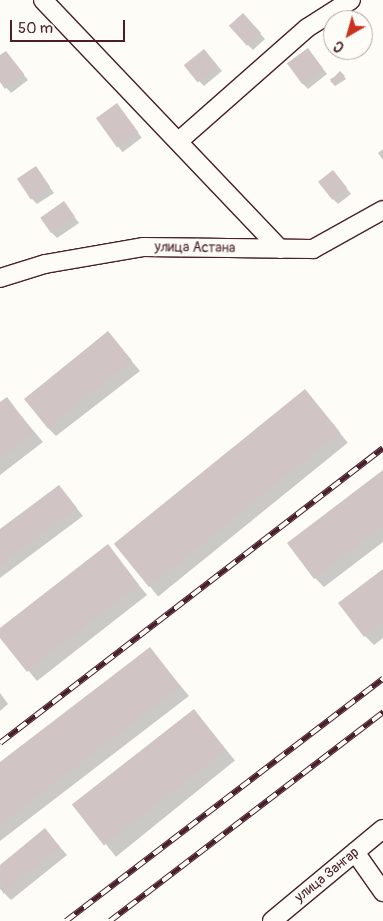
<!DOCTYPE html>
<meta charset="utf-8">
<style>
body{margin:0}
#map{position:relative;width:383px;height:921px;overflow:hidden;background:#fdfcf7;font-family:Pangolin,sans-serif}
div>[style]{position:absolute}
[style*='--x']{left:calc(var(--x)*1px);top:calc(var(--y)*1px);width:calc(var(--w)*1px);rotate:calc(var(--a)*1deg)}
.shadow>*{inset:0;background:#0003;transform-origin:0 0}
.building>*{inset:0;background:#d0c5c4;transform-origin:0 0}
.roads{filter:drop-shadow(1px 0 #4a1f2b) drop-shadow(-1px 0 #4a1f2b) drop-shadow(0 1px #4a1f2b) drop-shadow(0 -1px #4a1f2b)}
.minor>*{height:18px;margin:-9px;padding:0 9px;transform-origin:9px;border-radius:9px;background:#fdfcf7}
.rail>*{height:5.5px;margin-top:-2.75px;transform-origin:0;background:repeating-linear-gradient(90deg,#fdfcf7 0 11px,#4a1f2b 0 22px);box-sizing:border-box;border-block:1px solid #4a1f2b}
span{translate:-50% -50%;white-space:nowrap;text-align:center;line-height:1.15;-webkit-text-stroke:4.5px #fdfcf7;paint-order:stroke}
.street-label{font-size:14px;color:#4a1f2b}
.north{position:absolute;left:323px;top:10px;width:50px;height:50px;box-sizing:border-box;background:#fdfcf7;border:1px solid #b5a4a5;border-radius:50%;rotate:218deg;font-size:14px;font-weight:700;line-height:20px;text-align:center;color:#4a1f2b}
.north::after{content:'';display:block;margin:auto;width:18px;height:22px;background:#c8321e;clip-path:polygon(50% 0,100% 100%,50% 72%,0 100%)}
.scale{position:absolute;left:10px;top:20px;width:115px;height:22px;box-sizing:border-box;border:2px solid #4a1f2b;border-top:0;padding-left:6px;font-size:15px;line-height:18px;white-space:nowrap;color:#4a1f2b;-webkit-text-stroke:4px #fdfcf7;paint-order:stroke}
</style>
<div id="map">
<div class="shadow">
<i style="clip-path:polygon(243px 15px,265px 39px,253px 50px,248px 45px)"></i>
<i style="clip-path:polygon(308px 50px,327px 74px,308px 89px,303px 84px)"></i>
<i style="clip-path:polygon(6px 52px,28px 80px,11px 93px,0 80px,0 57px)"></i>
<i style="clip-path:polygon(209px 56px,222px 71px,204px 86px,199px 81px)"></i>
<i style="clip-path:polygon(342px 74px,346px 79px,335px 86px,330px 79px)"></i>
<i style="left:117px;top:105px;width:41px;height:24px;rotate:53deg"></i>
<i style="clip-path:polygon(383px 149px,383px 160px,378px 153px)"></i>
<i style="clip-path:polygon(36px 168px,54px 193px,37px 204px,32px 199px)"></i>
<i style="clip-path:polygon(337px 176px,351px 194px,338px 204px,333px 199px)"></i>
<i style="clip-path:polygon(64px 203px,79px 223px,57px 238px,52px 233px)"></i>
<i style="clip-path:polygon(108px 333px,140px 371px,56px 436px,47px 427px)"></i>
<i style="left:305px;top:390px;width:68px;height:244px;rotate:51deg"></i>
<i style="clip-path:polygon(7px 399px,43px 442px,0 475px,0 404px)"></i>
<i style="clip-path:polygon(383px 471px,383px 542px,324px 587px,315px 578px)"></i>
<i style="clip-path:polygon(59px 487px,83px 516px,0 578px,0 531px)"></i>
<i style="clip-path:polygon(107px 546px,147px 595px,37px 681px,0 636px,0 629px)"></i>
<i style="clip-path:polygon(383px 570px,383px 638px,374px 645px,365px 636px)"></i>
<i style="clip-path:polygon(150px 649px,189px 696px,0 841px,0 764px)"></i>
<i style="clip-path:polygon(0 693px,8px 704px,0 711px)"></i>
<i style="left:194px;top:710px;width:65px;height:153px;rotate:51deg"></i>
<i style="clip-path:polygon(45px 830px,67px 855px,11px 900px,0 889px,0 867px)"></i>
</div>
<div class="building">
<i style="left:243px;top:13px;width:27px;height:19px;rotate:48deg"></i>
<i style="left:308px;top:48px;width:26px;height:26px;rotate:54deg"></i>
<i style="left:204px;top:49px;width:22px;height:26px;rotate:51deg"></i>
<i style="clip-path:polygon(6px 51px,24px 74px,5px 89px,0 82px,0 55px)"></i>
<i style="left:340px;top:71px;width:7px;height:14px;rotate:45deg"></i>
<i style="left:117px;top:103px;width:36px;height:26px;rotate:54deg"></i>
<i style="left:36px;top:166px;width:25px;height:23px;rotate:56deg"></i>
<i style="left:333px;top:170px;width:23px;height:19px;rotate:52deg"></i>
<i style="left:64px;top:201px;width:19px;height:29px;rotate:55deg"></i>
<i style="left:108px;top:331px;width:38px;height:108px;rotate:51deg"></i>
<i style="left:305px;top:389px;width:56px;height:246px;rotate:51deg"></i>
<i style="clip-path:polygon(7px 397px,34px 433px,0 459px,0 402px)"></i>
<i style="clip-path:polygon(383px 470px,383px 526px,314px 579px,287px 543px)"></i>
<i style="clip-path:polygon(59px 485px,77px 508px,0 565px,0 529px)"></i>
<i style="clip-path:polygon(108px 544px,139px 585px,27px 672px,0 638px,0 628px)"></i>
<i style="clip-path:polygon(383px 569px,383px 622px,364px 637px,338px 603px)"></i>
<i style="clip-path:polygon(150px 647px,181px 687px,0 825px,0 762px)"></i>
<i style="left:194px;top:709px;width:52px;height:155px;rotate:52deg"></i>
<i style="clip-path:polygon(45px 828px,60px 847px,3px 894px,0 865px)"></i>
</div>
<div class="roads">
<div class="minor">
<i style="--x:43;--y:0;--w:344;--a:46.4"></i>
<i style="--x:180;--y:140;--w:169;--a:-41.4"></i>
<i style="--x:307;--y:28;--w:52;--a:-32.5"></i>
<i style="--x:0;--y:278;--w:47;--a:-17.3"></i>
<i style="--x:45;--y:264;--w:99;--a:-9.8"></i>
<i style="--x:143;--y:247;--w:170;--a:0.7"></i>
<i style="--x:313;--y:249;--w:80;--a:-29.1"></i>
<i style="--x:355;--y:852;--w:49;--a:55"></i>
<i style="--x:272;--y:921;--w:144;--a:-39.7"></i>
</div>
</div>
<div class="rail">
<i style="--x:0;--y:743;--w:483;--a:-37.6"></i>
<i style="--x:66;--y:921;--w:399;--a:-37.4"></i>
<i style="--x:110;--y:921;--w:344;--a:-37.4"></i>
</div>
<div class="street-label">
<span style="left:195px;top:248px;rotate:1deg">улица Астана</span>
<span style="left:327px;top:875px;rotate:-39deg">улица Зангар</span>
</div>
<div class="north">С</div>
<div class="scale">50 m</div>
</div>
